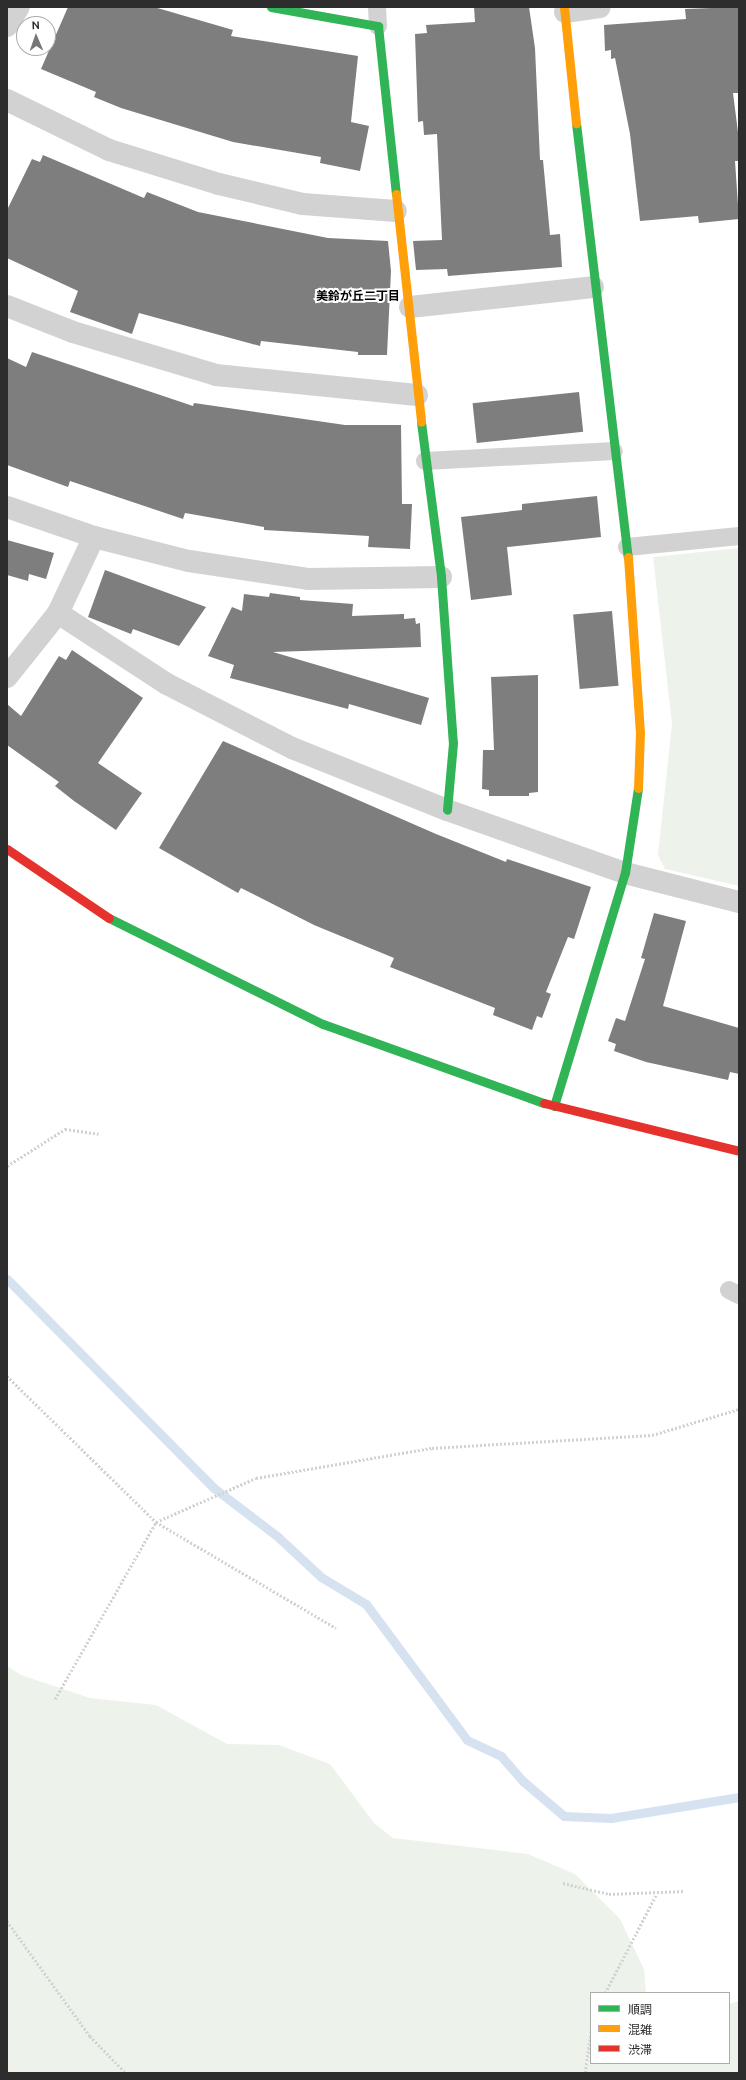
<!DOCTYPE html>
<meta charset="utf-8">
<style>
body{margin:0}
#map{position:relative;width:746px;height:2080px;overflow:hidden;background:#fff;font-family:Ubuntu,"Noto Sans JP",sans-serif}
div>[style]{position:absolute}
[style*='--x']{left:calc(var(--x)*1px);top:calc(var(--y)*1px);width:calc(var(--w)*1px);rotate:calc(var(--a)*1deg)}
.green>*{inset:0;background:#edf3eb}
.stream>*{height:9px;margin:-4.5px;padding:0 4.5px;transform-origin:4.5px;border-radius:4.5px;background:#d7e2f1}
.building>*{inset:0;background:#7e7e7e;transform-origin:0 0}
.path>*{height:2.5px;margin-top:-1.25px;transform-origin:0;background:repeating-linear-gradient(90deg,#d2d2d2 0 2px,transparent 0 4px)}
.lane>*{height:18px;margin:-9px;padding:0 9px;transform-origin:9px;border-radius:9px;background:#d2d2d2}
.street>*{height:22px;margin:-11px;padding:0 11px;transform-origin:11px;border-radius:11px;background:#d2d2d2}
.fast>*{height:9px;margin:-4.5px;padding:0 4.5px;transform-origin:4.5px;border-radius:4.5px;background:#30b455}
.slow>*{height:9px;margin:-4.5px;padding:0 4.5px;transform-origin:4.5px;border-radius:4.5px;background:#ff9f0a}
.jam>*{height:9px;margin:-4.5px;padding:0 4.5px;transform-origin:4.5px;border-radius:4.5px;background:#e5322d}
span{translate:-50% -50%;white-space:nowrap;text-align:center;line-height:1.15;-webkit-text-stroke:4px #fff;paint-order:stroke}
.neighbourhood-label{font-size:12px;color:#000;font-weight:700}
.frame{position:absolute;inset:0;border:8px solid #2d2d2d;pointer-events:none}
.legend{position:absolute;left:590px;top:1992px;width:140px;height:72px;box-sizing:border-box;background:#fff;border:1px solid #ababab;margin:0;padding:5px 7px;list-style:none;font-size:12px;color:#2d2d2d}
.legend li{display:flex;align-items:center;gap:8px;height:20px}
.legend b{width:20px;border:1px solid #ababab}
.north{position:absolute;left:16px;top:16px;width:40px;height:40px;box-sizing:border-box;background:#fff;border:1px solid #ababab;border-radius:50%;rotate:358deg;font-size:11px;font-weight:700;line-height:16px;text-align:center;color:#2d2d2d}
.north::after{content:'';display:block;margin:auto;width:14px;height:18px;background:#767676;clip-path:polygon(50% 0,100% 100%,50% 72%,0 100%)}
</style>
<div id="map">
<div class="green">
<i style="clip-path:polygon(739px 548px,739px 886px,665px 869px,658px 855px,672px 724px,653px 557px)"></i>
<i style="clip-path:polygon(7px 1666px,21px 1675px,90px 1698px,156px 1705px,227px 1744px,279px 1745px,330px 1764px,374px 1823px,393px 1838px,528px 1854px,575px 1874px,620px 1919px,644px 1969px,646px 1993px,591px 1993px,591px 2063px,729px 2063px,729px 2004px,739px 2001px,739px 2073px,7px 2073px)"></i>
</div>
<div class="stream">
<i style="--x:7;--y:1279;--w:294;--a:45.3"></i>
<i style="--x:214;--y:1488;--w:81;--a:37.4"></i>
<i style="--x:278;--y:1537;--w:59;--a:42.9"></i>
<i style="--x:321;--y:1577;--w:52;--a:31"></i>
<i style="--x:366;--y:1604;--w:169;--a:53.4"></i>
<i style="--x:467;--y:1740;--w:38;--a:25"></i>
<i style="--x:501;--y:1756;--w:35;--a:49"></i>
<i style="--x:524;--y:1782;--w:52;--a:40.4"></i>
<i style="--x:564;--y:1816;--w:47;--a:2.4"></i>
<i style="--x:611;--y:1818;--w:130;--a:-9.3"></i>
</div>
<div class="building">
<i style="clip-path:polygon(68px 7px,154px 7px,233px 30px,231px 36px,358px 56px,351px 122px,369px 126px,360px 171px,320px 163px,321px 157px,233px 142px,121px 108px,94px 97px,96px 92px,41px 69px)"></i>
<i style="clip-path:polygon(474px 7px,529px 7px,535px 48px,540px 160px,543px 160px,550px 235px,560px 234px,562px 267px,448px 276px,447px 269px,416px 270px,413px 241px,442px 240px,437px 134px,424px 135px,423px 121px,418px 122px,415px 34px,427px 33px,426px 25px,475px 22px)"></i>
<i style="clip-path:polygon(739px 7px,739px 93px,733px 93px,739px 140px,739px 161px,735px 161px,739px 219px,699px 223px,698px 216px,640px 221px,630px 134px,615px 58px,611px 59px,611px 50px,605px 51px,604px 25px,686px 19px,685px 9px)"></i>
<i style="clip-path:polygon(43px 155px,144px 198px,147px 192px,198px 212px,328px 238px,388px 241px,391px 271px,387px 355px,358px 355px,358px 352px,261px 341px,260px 346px,139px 313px,132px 334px,70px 312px,78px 291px,7px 258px,7px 210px,32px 159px,40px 162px)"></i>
<i style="clip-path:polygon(32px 352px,193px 406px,194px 403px,345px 425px,401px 425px,402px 504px,412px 504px,410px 549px,368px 547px,369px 536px,264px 530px,264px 527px,185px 513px,183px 519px,70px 481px,68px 487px,7px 465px,7px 358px,26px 367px)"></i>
<i style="left:579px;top:392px;width:40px;height:107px;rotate:84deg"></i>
<i style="clip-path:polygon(597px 496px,601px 537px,507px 547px,512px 595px,471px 600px,461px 517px,522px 510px,522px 504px)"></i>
<i style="clip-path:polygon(7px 540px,54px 553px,46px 579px,29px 574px,28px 581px,7px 575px)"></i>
<i style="clip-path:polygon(105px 570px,206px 607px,179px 646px,133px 629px,131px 634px,88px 617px)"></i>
<i style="clip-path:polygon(270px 593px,300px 597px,300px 600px,353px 604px,352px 616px,404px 614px,404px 619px,415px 618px,416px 624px,420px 623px,421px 647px,273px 652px,429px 698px,421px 725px,349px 704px,348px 709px,230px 678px,234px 665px,208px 656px,232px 607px,242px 611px,244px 594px,269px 597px)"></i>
<i style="left:612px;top:611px;width:75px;height:39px;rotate:85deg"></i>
<i style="clip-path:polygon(72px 650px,143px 698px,98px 763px,142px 793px,116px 830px,74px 801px,55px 786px,59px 782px,7px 745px,7px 704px,21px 716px,59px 656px,66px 660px)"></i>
<i style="clip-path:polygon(538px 675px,538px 792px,529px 793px,529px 796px,489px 796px,489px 790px,482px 789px,483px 750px,494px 750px,491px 677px)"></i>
<i style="clip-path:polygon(223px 741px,436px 834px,506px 862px,507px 859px,591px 887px,574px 939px,568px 937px,546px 992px,551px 994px,542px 1018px,537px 1016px,532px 1030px,493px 1015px,495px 1008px,390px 967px,394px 958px,314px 925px,241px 888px,238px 893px,159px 848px)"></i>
<i style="clip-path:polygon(654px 913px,686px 921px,663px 1006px,739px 1028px,739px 1074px,730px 1072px,728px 1080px,646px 1062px,614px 1051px,616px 1044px,608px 1041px,616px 1018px,625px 1021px,645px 959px,641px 958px)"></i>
</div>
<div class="path">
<i style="--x:7;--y:1166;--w:69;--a:-32.5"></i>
<i style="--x:65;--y:1129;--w:34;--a:8"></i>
<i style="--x:7;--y:1376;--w:209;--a:44.4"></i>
<i style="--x:156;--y:1522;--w:209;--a:30.5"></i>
<i style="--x:55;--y:1699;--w:204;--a:-60.3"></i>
<i style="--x:156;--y:1522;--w:109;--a:-23.7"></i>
<i style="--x:256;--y:1478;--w:179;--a:-9.7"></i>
<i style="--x:432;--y:1448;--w:220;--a:-3.4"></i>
<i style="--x:652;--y:1435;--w:91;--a:-16.6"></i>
<i style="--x:563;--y:1883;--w:47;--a:13.4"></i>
<i style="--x:609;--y:1894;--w:76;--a:-2.3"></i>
<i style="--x:7;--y:1921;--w:142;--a:54.2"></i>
<i style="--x:90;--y:2036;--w:52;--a:45.8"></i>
<i style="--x:605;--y:1993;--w:110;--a:-62.5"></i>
<i style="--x:585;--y:2073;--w:43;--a:-82.1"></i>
</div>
<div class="lane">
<i style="--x:377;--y:7;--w:19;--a:87"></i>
<i style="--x:425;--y:461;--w:189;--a:-3"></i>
<i style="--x:627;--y:547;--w:113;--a:-5.6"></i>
<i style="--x:729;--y:1290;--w:11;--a:27"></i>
</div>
<div class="street">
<i style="--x:565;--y:12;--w:35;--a:-8"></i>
<i style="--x:7;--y:26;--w:22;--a:-58"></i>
<i style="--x:7;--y:100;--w:114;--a:26.1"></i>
<i style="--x:109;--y:150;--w:115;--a:17.2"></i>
<i style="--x:219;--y:184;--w:86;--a:13.4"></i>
<i style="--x:303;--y:204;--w:93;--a:4.3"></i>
<i style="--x:7;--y:306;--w:71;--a:21.5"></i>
<i style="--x:73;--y:332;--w:149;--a:16.7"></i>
<i style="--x:216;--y:375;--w:202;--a:5.7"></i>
<i style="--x:410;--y:307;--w:184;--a:-6.2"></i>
<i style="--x:7;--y:507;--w:92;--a:19"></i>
<i style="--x:94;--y:537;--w:98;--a:14.2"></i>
<i style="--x:189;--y:561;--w:120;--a:8.6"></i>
<i style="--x:308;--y:579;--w:133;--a:-0.9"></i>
<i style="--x:58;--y:613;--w:130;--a:33.1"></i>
<i style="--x:167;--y:684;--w:140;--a:27.1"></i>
<i style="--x:292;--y:748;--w:167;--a:21.8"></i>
<i style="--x:447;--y:810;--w:189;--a:19.5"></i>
<i style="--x:625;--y:873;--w:118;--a:14.3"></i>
<i style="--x:7;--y:677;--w:82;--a:-51.4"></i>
<i style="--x:58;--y:613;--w:84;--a:-64.7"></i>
</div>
<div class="fast">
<i style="--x:271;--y:7;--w:109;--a:10.1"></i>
<i style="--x:378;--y:26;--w:169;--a:83.9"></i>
<i style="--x:576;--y:123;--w:437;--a:83.2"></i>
<i style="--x:421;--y:422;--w:156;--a:82.6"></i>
<i style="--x:441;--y:577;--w:166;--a:85.9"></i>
<i style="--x:453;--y:743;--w:67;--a:95.1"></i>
<i style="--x:109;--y:918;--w:239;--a:26.4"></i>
<i style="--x:323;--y:1024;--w:235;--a:19.7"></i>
<i style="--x:554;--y:1106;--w:244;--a:-73.1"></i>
<i style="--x:625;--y:873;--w:86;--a:-81.3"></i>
</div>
<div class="slow">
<i style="--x:564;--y:7;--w:117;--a:84.1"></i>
<i style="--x:396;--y:194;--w:229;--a:83.7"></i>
<i style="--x:628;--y:557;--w:175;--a:86.1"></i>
<i style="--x:640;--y:732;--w:56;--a:92"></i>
</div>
<div class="jam">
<i style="--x:7;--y:849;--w:123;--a:34.1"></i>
<i style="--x:544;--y:1103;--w:201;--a:13.8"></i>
</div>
<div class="neighbourhood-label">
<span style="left:358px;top:296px">美鈴が丘二丁目</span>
</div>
<div class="frame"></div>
<ul class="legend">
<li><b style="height:5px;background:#30b455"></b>順調</li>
<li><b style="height:5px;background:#ff9f0a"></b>混雑</li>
<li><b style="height:5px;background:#e5322d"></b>渋滞</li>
</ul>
<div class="north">N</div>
</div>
